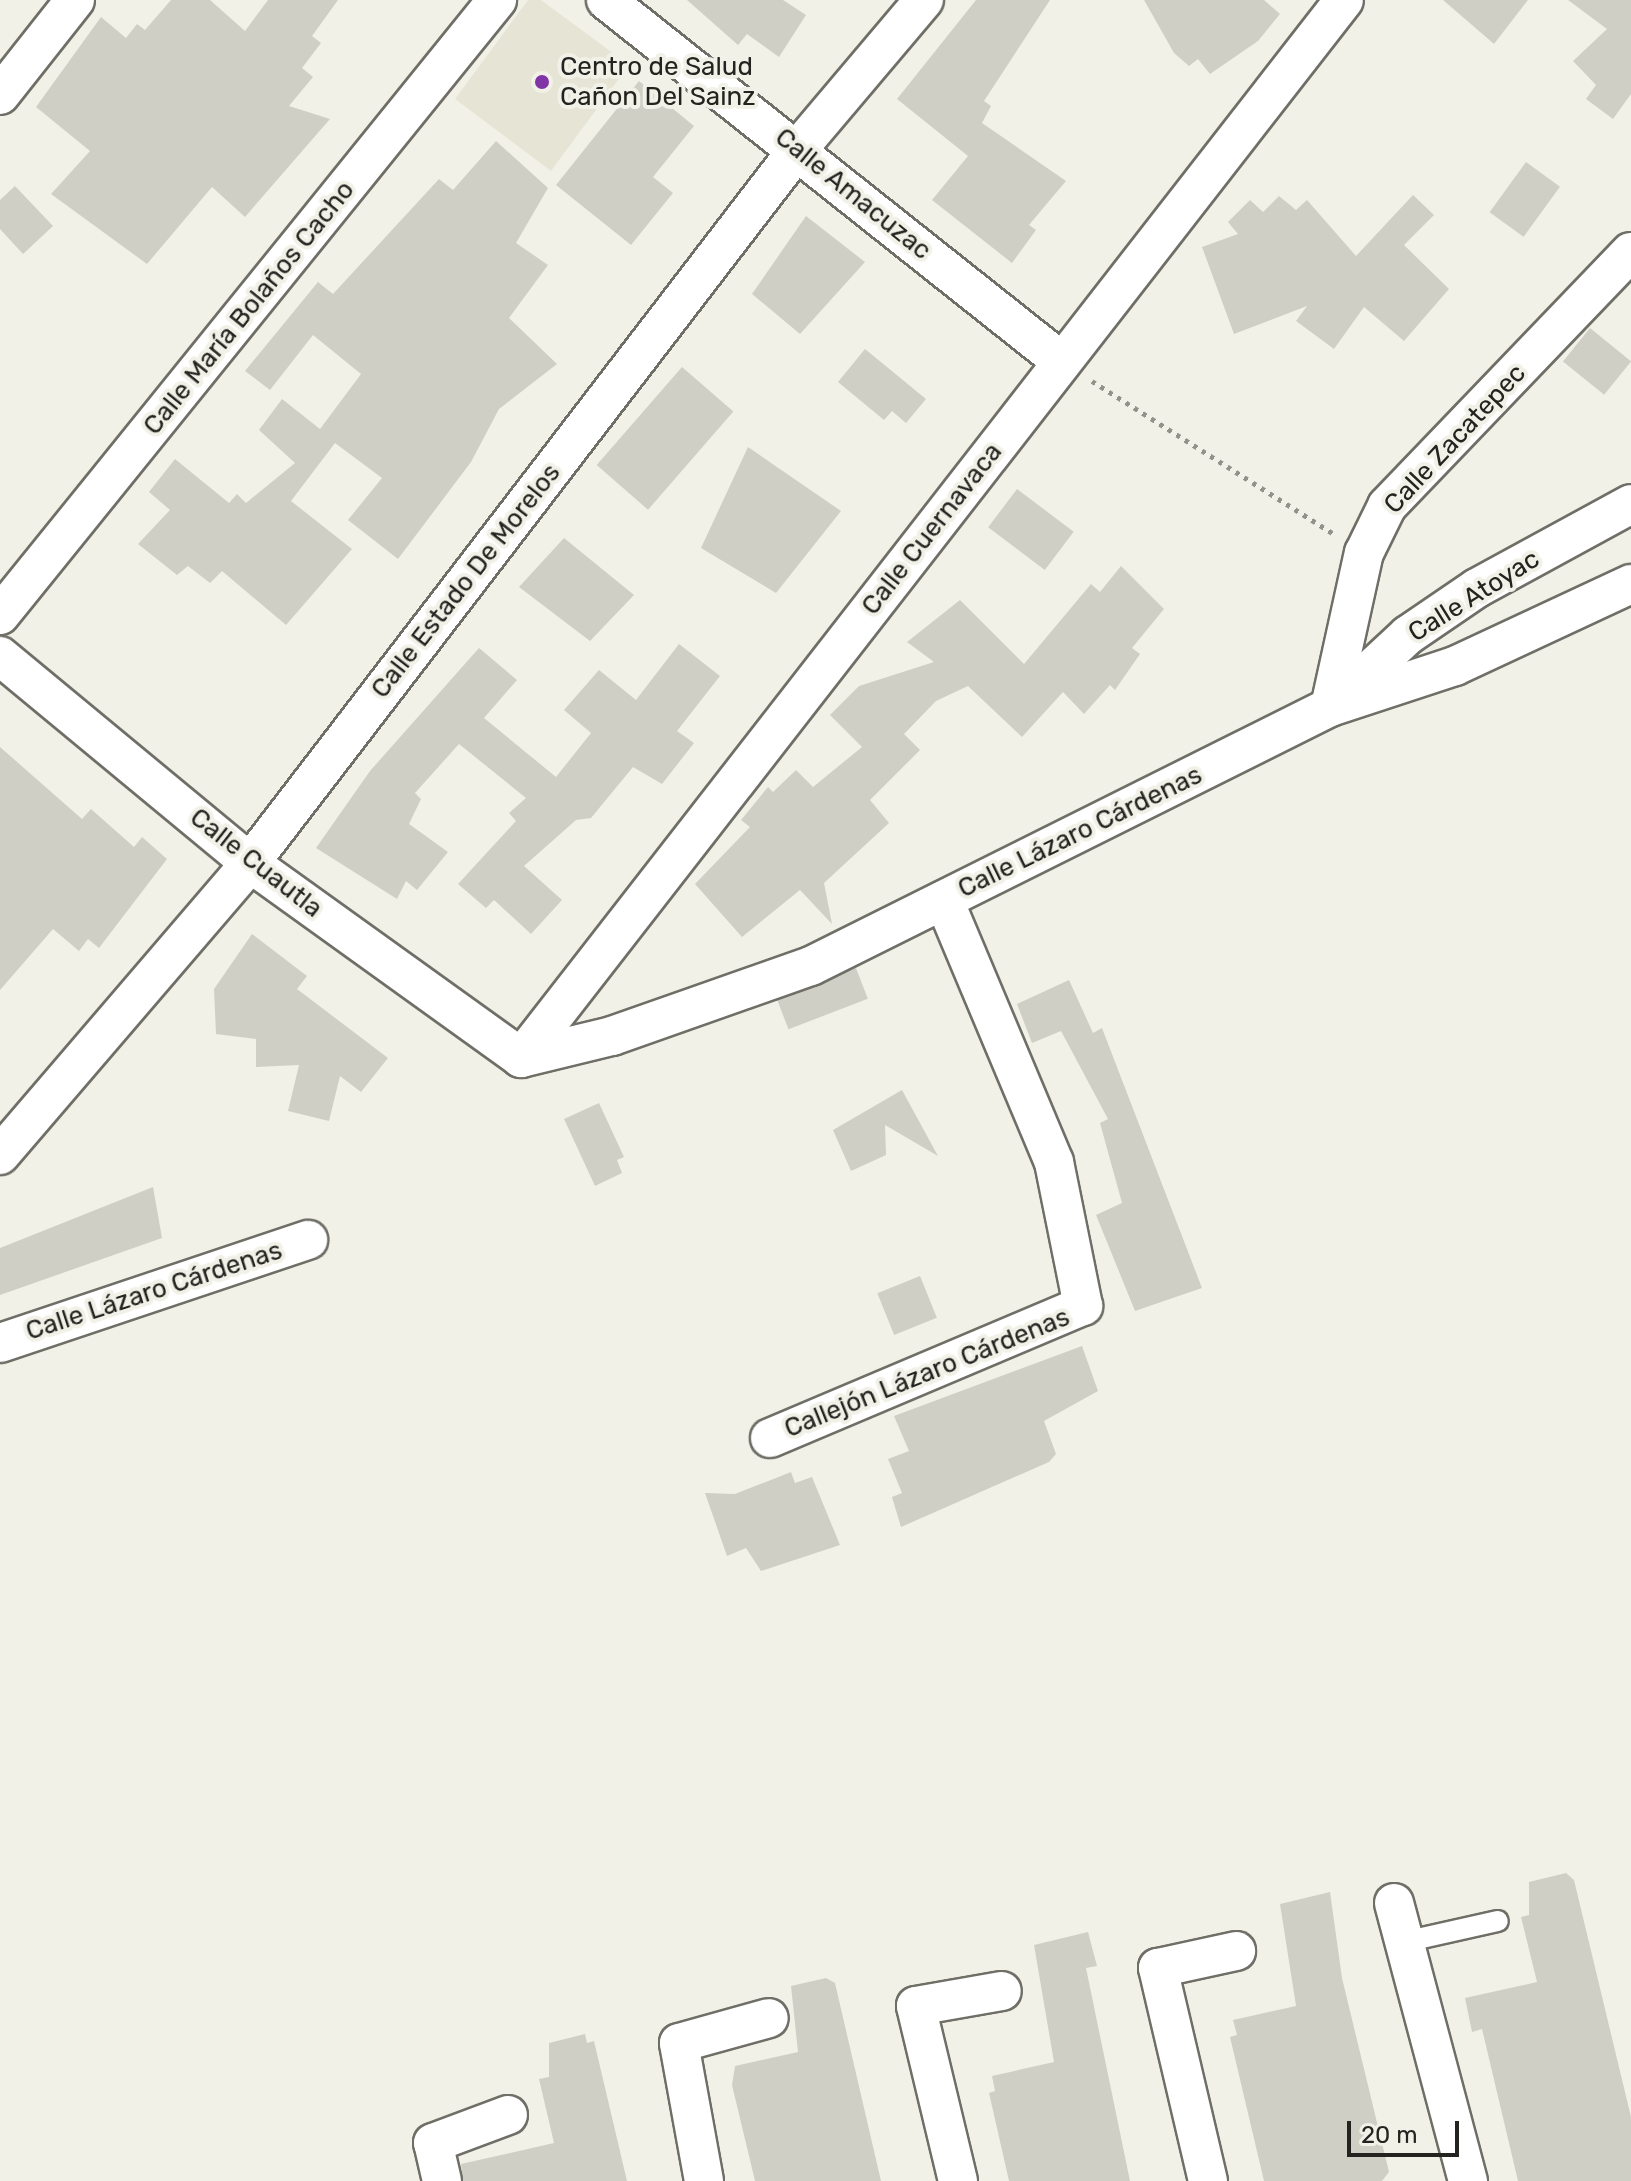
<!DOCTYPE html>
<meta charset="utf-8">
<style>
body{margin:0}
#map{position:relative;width:1631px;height:2181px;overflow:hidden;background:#f2f1e8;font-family:Rubik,sans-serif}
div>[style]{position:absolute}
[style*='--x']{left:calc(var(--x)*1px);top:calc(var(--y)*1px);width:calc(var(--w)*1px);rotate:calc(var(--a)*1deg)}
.built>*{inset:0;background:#e6e4d4}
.building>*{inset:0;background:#d0cfc6;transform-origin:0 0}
.path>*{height:5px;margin-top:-2.5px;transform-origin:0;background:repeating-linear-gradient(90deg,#92928b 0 4px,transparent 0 10px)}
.roads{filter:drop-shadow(2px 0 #6f6f67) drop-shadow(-2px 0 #6f6f67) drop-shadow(0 2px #6f6f67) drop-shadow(0 -2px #6f6f67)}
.service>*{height:20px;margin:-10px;padding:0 10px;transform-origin:10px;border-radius:10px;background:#fff}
.minor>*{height:38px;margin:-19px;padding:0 19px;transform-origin:19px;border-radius:19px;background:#fff}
.dots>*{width:22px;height:22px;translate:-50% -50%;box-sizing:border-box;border:4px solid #f2f1e8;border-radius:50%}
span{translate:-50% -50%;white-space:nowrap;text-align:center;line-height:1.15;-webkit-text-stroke:8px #f2f1e8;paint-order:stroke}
.poi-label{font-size:26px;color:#232320}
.left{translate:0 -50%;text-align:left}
.street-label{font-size:26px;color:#232320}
.scale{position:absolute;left:1347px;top:2121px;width:112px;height:36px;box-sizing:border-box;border:4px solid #232320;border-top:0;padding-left:10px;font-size:24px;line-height:28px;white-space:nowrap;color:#232320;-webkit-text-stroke:6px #f2f1e8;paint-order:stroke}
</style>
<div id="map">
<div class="built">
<i style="clip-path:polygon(528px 0,541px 0,629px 65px,551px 171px,455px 99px)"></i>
</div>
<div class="building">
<i style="clip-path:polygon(171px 0,210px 0,245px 31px,268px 0,338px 0,312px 36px,321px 43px,302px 68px,313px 77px,289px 106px,330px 119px,245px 217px,212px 187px,147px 264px,51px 194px,90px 151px,36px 107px,101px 17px,126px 38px,137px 24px,145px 30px)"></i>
<i style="clip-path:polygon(687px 0,783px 0,806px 15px,779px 57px,747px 34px,738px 45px)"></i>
<i style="clip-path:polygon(976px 0,1050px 0,984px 101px,991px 106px,982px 123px,1066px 181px,1029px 225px,1036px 230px,1012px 263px,932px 200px,968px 156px,897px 99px)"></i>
<i style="clip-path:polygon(1144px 0,1264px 0,1280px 14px,1258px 41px,1210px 74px,1198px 59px,1189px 66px,1174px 53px)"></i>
<i style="clip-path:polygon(1443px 0,1528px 0,1494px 44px)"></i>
<i style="clip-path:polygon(1568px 0,1631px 0,1631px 94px,1613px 119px,1586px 99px,1596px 85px,1573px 61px,1607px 29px)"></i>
<i style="clip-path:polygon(639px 81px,694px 126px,653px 177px,673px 193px,631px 245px,556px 185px)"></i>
<i style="clip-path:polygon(496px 141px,548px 188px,516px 243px,548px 265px,509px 318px,557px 364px,499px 409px,471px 462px,398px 559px,348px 520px,382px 478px,335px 443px,291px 501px,352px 549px,286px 625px,222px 571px,210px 583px,188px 566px,177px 575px,138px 544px,170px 510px,149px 492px,175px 459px,229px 503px,237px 494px,246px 503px,295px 463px,259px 430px,282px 399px,320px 429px,361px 374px,313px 335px,270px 390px,245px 371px,318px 282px,333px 294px,439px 179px,453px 190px)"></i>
<i style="left:1526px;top:162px;width:42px;height:62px;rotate:36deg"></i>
<i style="clip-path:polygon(15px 186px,53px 226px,23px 254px,0 229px,0 200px)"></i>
<i style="clip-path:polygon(1413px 195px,1434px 215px,1404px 245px,1449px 289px,1404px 341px,1364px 307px,1334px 349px,1296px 321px,1307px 306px,1234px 334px,1202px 247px,1238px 234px,1228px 222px,1250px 200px,1263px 212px,1279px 196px,1296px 210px,1307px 200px,1356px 256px)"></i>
<i style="clip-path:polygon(806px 216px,865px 262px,800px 334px,752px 294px)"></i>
<i style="left:1590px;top:328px;width:53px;height:43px;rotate:39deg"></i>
<i style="clip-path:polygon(865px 349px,926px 399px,906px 423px,892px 411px,884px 420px,838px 382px)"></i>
<i style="left:682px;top:367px;width:68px;height:130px;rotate:41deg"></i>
<i style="clip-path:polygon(748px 447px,841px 511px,776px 593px,701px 548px)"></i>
<i style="left:1017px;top:489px;width:71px;height:48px;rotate:37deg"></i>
<i style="clip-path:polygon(564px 538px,634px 595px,590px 641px,519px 587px)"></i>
<i style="clip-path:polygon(1121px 566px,1164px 609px,1132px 648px,1140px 654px,1115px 690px,1110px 685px,1084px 714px,1063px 692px,1022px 737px,968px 686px,936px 701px,904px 734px,920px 750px,870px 800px,889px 823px,824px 883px,832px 924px,800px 890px,742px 937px,695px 884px,750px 827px,741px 820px,768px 787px,773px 792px,796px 770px,813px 787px,862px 747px,830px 715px,859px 686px,934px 662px,907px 642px,960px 600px,1024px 664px,1091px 584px,1100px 592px)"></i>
<i style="clip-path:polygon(679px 644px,720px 676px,677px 731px,694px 743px,662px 784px,633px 767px,591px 818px,576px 820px,524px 866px,562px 900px,531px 934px,494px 900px,486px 908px,458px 884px,516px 821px,509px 813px,526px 798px,459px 744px,415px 793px,421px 799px,409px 824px,448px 852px,417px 890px,406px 881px,397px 899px,316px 848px,370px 771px,479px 648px,517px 680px,484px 718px,556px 777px,591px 733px,564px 710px,599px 670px,636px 700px)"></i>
<i style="clip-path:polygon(0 747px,82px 819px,91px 809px,134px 847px,142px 837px,167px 859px,99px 948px,88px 939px,79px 951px,53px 929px,0 990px)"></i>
<i style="clip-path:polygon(252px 934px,307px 976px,297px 989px,388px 1058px,361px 1092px,340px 1076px,329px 1121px,288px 1111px,299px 1065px,256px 1067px,256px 1039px,216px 1034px,214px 989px)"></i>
<i style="left:856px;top:968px;width:33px;height:85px;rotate:69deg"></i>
<i style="clip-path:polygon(1069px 980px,1093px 1033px,1102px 1028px,1202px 1288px,1135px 1311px,1096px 1215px,1122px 1203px,1100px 1123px,1108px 1119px,1061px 1031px,1032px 1043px,1017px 1004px)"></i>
<i style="clip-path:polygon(902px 1090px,938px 1156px,885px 1125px,886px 1155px,851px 1171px,833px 1130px)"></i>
<i style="clip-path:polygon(599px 1103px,624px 1157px,617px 1160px,622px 1173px,595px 1186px,564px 1119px)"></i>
<i style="clip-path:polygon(153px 1187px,162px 1238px,0 1295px,0 1248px)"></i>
<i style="left:920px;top:1276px;width:45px;height:46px;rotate:68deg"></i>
<i style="clip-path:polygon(1082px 1346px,1098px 1391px,1044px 1421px,1056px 1454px,1049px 1462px,901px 1527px,892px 1497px,902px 1493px,888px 1459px,909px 1451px,894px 1416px)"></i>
<i style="clip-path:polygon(791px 1472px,795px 1483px,812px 1477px,840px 1545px,761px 1571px,746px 1548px,727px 1556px,705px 1493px,735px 1494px)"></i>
<i style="clip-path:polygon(1566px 1873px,1574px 1880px,1631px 2117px,1631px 2181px,1518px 2181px,1482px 2029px,1472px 2032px,1465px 1998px,1537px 1982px,1521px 1917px,1529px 1915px,1529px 1882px)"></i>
<i style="clip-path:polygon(1330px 1892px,1342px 1978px,1389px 2172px,1382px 2181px,1264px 2181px,1230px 2037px,1237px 2035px,1233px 2020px,1296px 2006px,1280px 1904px)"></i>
<i style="clip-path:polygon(1088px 1932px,1097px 1966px,1086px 1968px,1130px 2181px,1009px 2181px,989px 2093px,995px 2091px,992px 2076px,1054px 2062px,1034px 1945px)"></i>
<i style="clip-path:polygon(826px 1978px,835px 1983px,881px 2181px,755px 2181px,732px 2085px,735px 2066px,798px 2052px,791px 1986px)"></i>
<i style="clip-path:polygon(585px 2034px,587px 2043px,594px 2041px,627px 2181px,463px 2181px,461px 2164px,554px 2143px,539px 2079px,549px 2077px,549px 2043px)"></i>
</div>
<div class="path">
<i style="--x:1092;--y:381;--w:286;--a:32.3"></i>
</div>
<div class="roads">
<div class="service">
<i style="--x:1404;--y:1942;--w:96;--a:-12.6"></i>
</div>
<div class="minor">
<i style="--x:606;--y:0;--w:581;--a:38.43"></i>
<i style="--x:0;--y:95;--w:121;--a:-51.7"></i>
<i style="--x:0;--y:615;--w:791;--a:-51.06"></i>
<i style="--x:0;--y:656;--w:325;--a:39.6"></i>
<i style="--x:250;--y:863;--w:334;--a:35.7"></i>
<i style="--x:1338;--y:700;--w:96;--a:-42.9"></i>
<i style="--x:1408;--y:635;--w:83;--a:-34.3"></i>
<i style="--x:1477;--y:588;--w:175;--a:-28.6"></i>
<i style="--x:1330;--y:707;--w:158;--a:-77.6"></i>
<i style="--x:1364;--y:553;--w:52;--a:-63.9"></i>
<i style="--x:1387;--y:506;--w:352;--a:-46.2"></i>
<i style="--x:521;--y:1058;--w:1340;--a:-52.12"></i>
<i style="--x:521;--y:1058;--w:94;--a:-13.6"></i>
<i style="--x:612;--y:1036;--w:211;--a:-19.4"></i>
<i style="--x:811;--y:966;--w:580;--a:-26.52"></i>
<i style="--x:1330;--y:707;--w:132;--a:-18.2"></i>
<i style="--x:1455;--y:666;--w:194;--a:-25"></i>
<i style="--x:0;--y:1155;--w:384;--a:-49.4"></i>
<i style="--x:250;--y:863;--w:900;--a:-52.49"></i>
<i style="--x:798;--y:149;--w:195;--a:-49.8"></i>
<i style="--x:0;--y:1343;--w:325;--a:-18.5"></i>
<i style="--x:770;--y:1438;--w:340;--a:-22.9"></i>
<i style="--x:1083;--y:1306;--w:147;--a:-101.4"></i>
<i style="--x:1054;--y:1162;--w:284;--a:-112.8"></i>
<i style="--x:1394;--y:1903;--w:288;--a:75.1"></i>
<i style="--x:442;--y:2181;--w:39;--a:-103"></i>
<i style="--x:433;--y:2143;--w:80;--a:-20.5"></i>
<i style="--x:704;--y:2181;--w:140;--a:-100.3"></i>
<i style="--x:679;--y:2043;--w:93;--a:-15.5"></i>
<i style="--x:958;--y:2181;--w:180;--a:-103.5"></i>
<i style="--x:916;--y:2006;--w:87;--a:-9.9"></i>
<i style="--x:1208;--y:2181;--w:219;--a:-103.2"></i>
<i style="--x:1158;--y:1968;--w:80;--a:-12.3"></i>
</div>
</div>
<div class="dots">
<i style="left:542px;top:82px;background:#8034a5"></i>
</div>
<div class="poi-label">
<span class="left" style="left:560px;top:82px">Centro de Salud<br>Cañon Del Sainz</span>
</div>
<div class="street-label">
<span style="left:853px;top:194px;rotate:39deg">Calle Amacuzac</span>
<span style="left:249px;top:308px;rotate:-51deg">Calle María Bolaños Cacho</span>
<span style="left:1455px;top:439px;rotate:-47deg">Calle Zacatepec</span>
<span style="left:932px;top:529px;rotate:-52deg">Calle Cuernavaca</span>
<span style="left:466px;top:581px;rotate:-52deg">Calle Estado De Morelos</span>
<span style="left:1474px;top:596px;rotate:-32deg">Calle Atoyac</span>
<span style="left:1080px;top:832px;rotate:-26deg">Calle Lázaro Cárdenas</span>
<span style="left:256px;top:863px;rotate:38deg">Calle Cuautla</span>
<span style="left:154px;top:1291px;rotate:-18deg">Calle Lázaro Cárdenas</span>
<span style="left:927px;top:1373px;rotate:-22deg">Callejón Lázaro Cárdenas</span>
</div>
<div class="scale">20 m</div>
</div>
